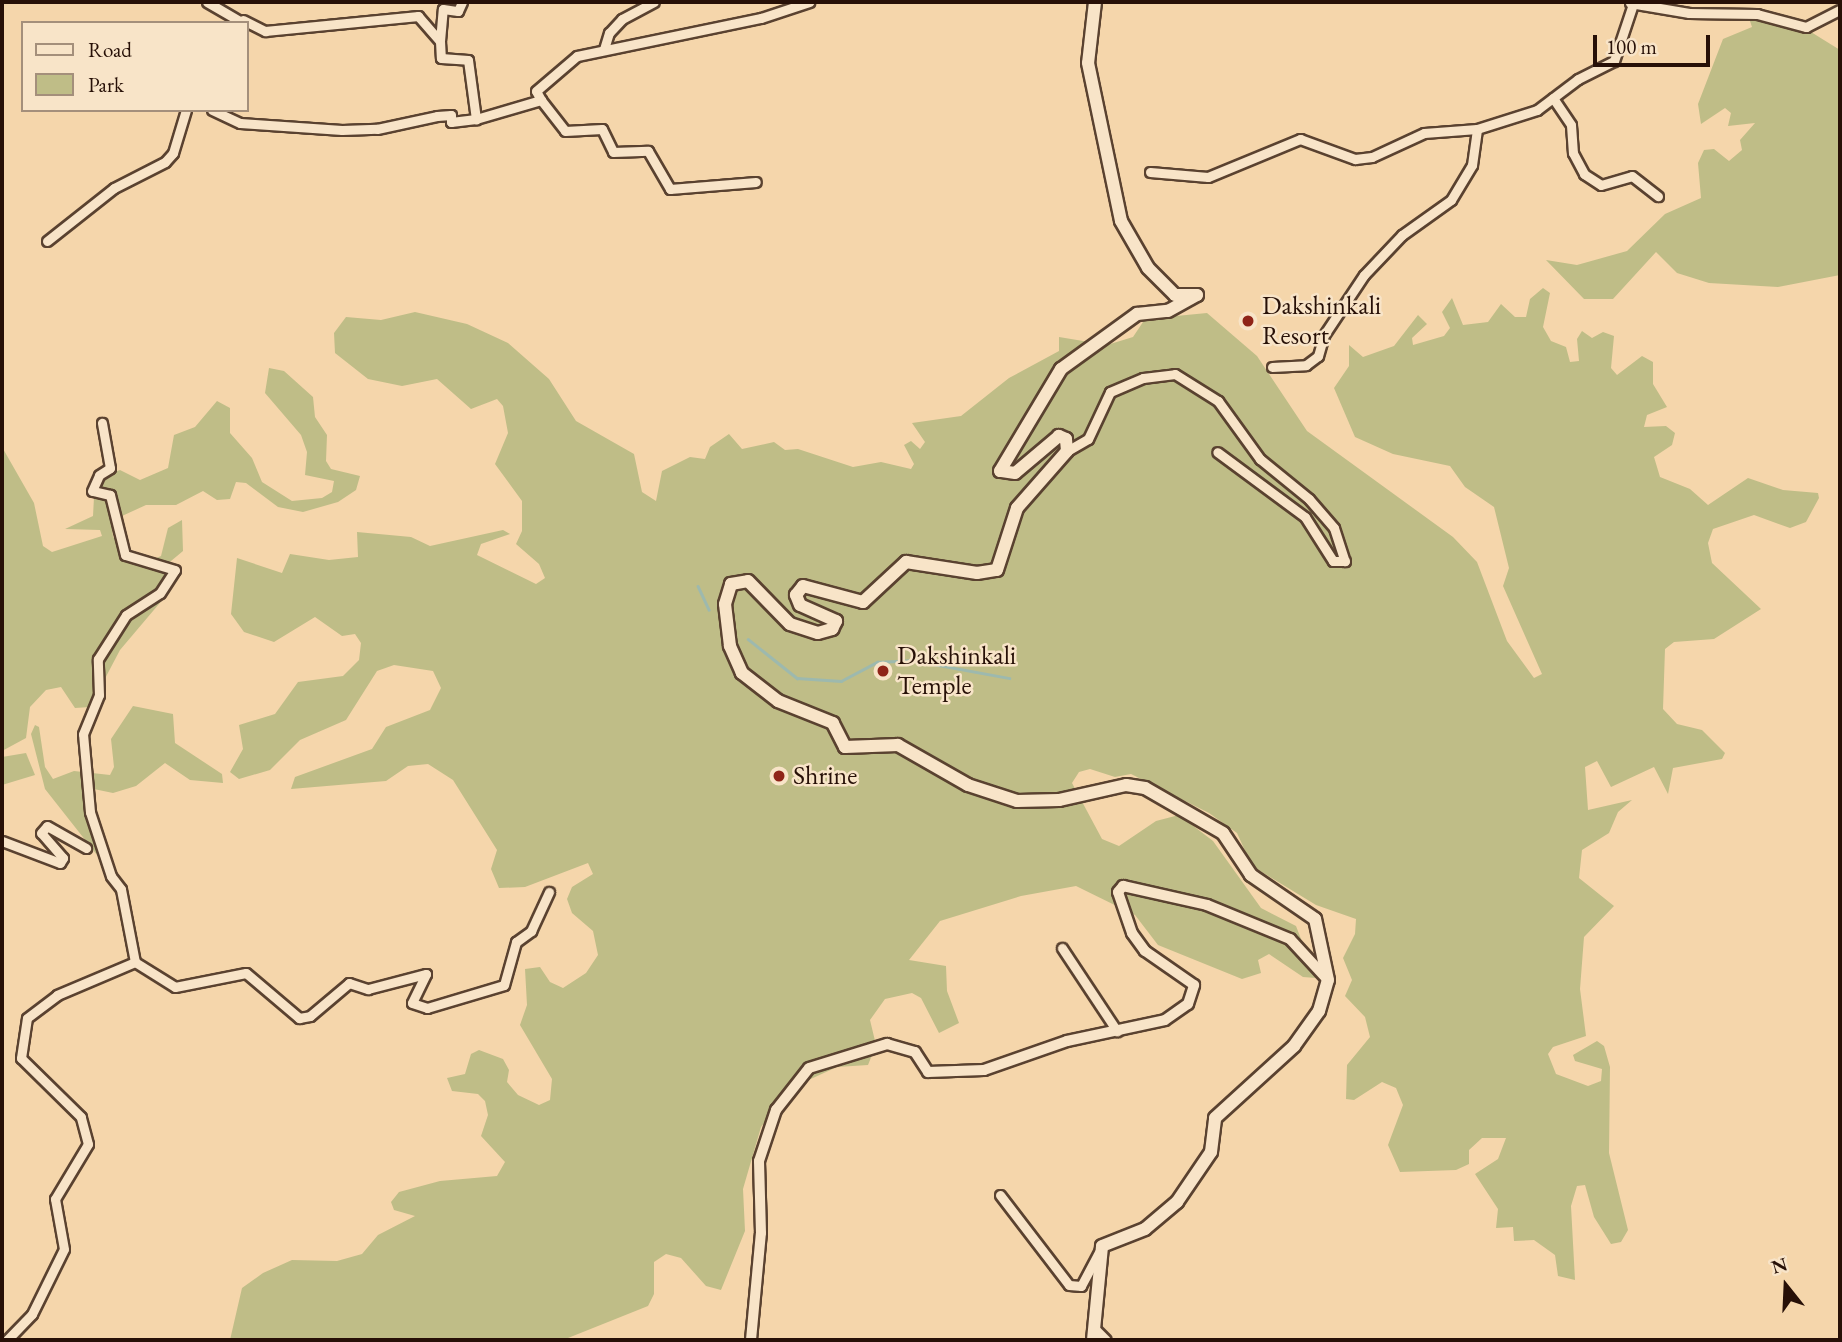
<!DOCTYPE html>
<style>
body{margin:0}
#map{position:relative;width:1842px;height:1342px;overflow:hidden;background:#f5d6ab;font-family:"EB Garamond",serif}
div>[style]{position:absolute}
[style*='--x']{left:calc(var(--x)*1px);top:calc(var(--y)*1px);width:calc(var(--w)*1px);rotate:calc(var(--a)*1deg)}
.green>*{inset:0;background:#bfbd87}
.stream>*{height:2.5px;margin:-1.25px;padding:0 1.25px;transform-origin:1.25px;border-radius:1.25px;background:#9db9ae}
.roads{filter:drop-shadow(2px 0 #5a4230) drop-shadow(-2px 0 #5a4230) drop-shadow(0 2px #5a4230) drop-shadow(0 -2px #5a4230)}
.minor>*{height:9px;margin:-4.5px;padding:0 4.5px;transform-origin:4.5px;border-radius:4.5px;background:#f8e4c8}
.tertiary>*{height:10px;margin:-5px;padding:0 5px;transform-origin:5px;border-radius:5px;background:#f8e4c8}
.secondary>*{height:12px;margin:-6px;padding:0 6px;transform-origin:6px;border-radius:6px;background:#f8e4c8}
.dots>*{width:19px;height:19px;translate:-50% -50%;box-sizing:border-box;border:4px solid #f8e4c8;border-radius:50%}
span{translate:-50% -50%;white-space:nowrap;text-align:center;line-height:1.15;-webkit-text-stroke:5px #f8e4c8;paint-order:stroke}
.poi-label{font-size:26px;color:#271007}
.left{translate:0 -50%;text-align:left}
.frame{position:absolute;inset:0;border:4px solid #271007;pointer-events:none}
.legend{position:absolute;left:21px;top:21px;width:228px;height:91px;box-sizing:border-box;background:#f8e4c8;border:2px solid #a48f7b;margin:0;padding:9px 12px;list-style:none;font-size:21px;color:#271007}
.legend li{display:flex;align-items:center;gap:14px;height:35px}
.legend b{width:35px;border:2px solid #a48f7b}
.north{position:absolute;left:1751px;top:1251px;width:70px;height:70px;-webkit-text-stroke:5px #f8e4c8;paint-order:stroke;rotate:342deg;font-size:19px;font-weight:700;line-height:28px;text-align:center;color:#271007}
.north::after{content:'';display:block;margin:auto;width:24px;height:32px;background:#271007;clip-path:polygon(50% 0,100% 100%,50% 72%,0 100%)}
.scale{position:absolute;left:1593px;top:35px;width:117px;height:32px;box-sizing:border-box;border:4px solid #271007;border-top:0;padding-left:9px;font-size:21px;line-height:24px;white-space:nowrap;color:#271007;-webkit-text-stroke:5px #f8e4c8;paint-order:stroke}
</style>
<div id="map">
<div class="green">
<i style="clip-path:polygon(1758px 17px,1811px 32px,1840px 50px,1840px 275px,1778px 287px,1709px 283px,1677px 273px,1656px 252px,1613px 299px,1584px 299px,1546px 260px,1577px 265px,1627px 251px,1665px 214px,1701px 198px,1698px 163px,1704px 150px,1714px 149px,1729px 161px,1742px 150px,1740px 140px,1755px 123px,1728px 126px,1731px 113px,1725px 108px,1701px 124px,1698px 104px,1723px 39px,1752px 27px,1749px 18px)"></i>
<i style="clip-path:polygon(1543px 288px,1550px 293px,1543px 327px,1551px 341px,1566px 347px,1570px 362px,1579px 361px,1577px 339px,1582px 331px,1592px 338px,1603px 332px,1614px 336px,1611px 368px,1617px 375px,1642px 356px,1653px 362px,1653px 384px,1667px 407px,1647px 415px,1644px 427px,1666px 426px,1675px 433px,1672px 445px,1654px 457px,1660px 477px,1690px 489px,1708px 505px,1748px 478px,1783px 490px,1818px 493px,1819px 498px,1806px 522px,1790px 528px,1754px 515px,1713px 529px,1708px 543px,1712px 563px,1761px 609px,1714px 639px,1674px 642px,1665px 649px,1663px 709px,1677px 724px,1702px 730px,1725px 753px,1722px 759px,1673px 768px,1668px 794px,1654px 767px,1611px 787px,1597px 761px,1585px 767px,1588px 810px,1632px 800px,1618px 812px,1609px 833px,1582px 850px,1579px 878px,1614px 906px,1584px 937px,1580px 989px,1586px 1036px,1553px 1047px,1548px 1054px,1556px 1074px,1588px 1086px,1601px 1081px,1602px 1069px,1575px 1061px,1573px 1055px,1597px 1041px,1604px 1046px,1610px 1067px,1609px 1153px,1628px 1230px,1621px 1242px,1611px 1244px,1594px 1217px,1585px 1185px,1577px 1186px,1571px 1206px,1575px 1280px,1558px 1276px,1555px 1255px,1534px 1240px,1514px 1241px,1513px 1227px,1496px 1228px,1498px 1209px,1475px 1174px,1498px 1159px,1506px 1138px,1482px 1138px,1469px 1150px,1469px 1164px,1456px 1170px,1400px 1172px,1388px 1145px,1403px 1105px,1396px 1088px,1382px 1082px,1354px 1100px,1346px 1099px,1347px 1065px,1370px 1037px,1365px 1017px,1345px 996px,1352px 980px,1343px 958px,1355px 934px,1356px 919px,1316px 905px,1252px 866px,1237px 833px,1209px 813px,1131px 774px,1115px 777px,1090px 769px,1079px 772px,1072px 783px,1102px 839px,1119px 846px,1156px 821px,1179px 815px,1213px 841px,1261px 908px,1296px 926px,1316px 978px,1303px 977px,1269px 954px,1258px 960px,1261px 973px,1242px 979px,1158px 945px,1135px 915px,1076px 886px,1021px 896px,940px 921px,909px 960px,946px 966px,947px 991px,959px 1023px,939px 1033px,921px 998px,912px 993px,885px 999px,870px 1020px,876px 1045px,868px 1065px,837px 1067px,791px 1088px,761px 1127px,743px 1189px,745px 1231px,721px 1290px,706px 1286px,681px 1258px,666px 1254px,654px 1262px,654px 1294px,648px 1306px,563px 1340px,230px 1340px,242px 1288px,263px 1273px,292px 1260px,337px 1261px,362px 1254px,378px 1235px,415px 1216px,394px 1210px,391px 1202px,399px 1192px,440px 1181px,497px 1176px,505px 1162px,481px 1136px,488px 1115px,485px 1101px,478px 1094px,452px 1091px,447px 1078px,465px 1074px,471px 1054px,479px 1050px,503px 1059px,509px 1070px,507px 1082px,518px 1095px,539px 1105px,550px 1100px,552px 1079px,520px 1025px,527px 1005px,525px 969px,540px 967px,550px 982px,563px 988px,586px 973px,598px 955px,593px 931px,572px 913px,567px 899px,572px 887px,593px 874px,588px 863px,525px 887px,499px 888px,491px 869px,497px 850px,453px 780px,428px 764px,408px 766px,386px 781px,291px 789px,295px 777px,372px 749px,386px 727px,430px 710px,441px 688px,433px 671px,394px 665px,377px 671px,346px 720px,300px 740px,270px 770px,239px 779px,230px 772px,243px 749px,239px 725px,275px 714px,298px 682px,343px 676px,359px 660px,361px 643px,355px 634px,342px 636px,315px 617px,274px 642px,244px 632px,231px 614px,237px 558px,282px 573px,290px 554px,329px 560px,358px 557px,357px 532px,411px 537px,430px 546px,503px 530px,510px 534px,481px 544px,477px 555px,536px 584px,545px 578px,539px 564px,516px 544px,522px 531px,522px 501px,495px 464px,508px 433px,503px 406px,497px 399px,471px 409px,437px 379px,402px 386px,368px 379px,335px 353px,334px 333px,346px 317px,381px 320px,415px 312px,467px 324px,508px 343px,549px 379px,576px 421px,634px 454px,642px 492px,656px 501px,662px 471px,690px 457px,705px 459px,710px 447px,729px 434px,742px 449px,774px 442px,785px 450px,798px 449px,853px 467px,881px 462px,911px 469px,914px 464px,904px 445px,911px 441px,920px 449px,925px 442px,912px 423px,961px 416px,1009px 378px,1059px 351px,1059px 337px,1107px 345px,1133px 337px,1145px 319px,1207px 313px,1257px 356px,1307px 431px,1453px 537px,1477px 562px,1507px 641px,1534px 678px,1542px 674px,1503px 586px,1509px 568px,1494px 507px,1465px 487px,1450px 466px,1393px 454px,1355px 437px,1334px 388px,1349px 366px,1349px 345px,1363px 357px,1394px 346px,1418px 315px,1427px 324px,1412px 338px,1413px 345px,1444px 336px,1450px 328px,1442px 312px,1452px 298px,1463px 325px,1488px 322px,1501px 304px,1515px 317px,1526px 317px,1530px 299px)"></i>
<i style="clip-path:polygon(269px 368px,284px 371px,313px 397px,315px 417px,327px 435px,326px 461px,331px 469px,360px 476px,356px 490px,338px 502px,303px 512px,278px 507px,246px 483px,236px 482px,230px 499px,217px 500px,203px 491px,176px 505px,146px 505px,122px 516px,112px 527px,113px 537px,143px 564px,161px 556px,168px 528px,182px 520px,183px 551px,165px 566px,164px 598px,120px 650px,90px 707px,75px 708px,61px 687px,46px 690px,30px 707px,26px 738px,2px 751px,2px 447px,34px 503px,43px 546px,52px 552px,102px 536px,100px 530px,65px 529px,93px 516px,94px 497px,107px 475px,120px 470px,140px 480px,168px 468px,174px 435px,195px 427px,217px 401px,230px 408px,230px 433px,252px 458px,262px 482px,292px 501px,322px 498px,332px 492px,334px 481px,305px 475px,307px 452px,301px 435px,265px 393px)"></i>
<i style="clip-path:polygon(133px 706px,173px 714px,175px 743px,222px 774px,223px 783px,190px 780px,165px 763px,136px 786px,113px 793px,89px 788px,97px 855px,45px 789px,31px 734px,35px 725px,39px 727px,45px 767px,53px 779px,74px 771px,110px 775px,114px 767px,111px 739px)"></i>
<i style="clip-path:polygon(26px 753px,35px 775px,2px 785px,2px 757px)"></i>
</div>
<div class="stream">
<i style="--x:698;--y:586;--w:26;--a:65"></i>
<i style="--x:748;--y:639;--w:63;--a:38.5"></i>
<i style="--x:797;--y:678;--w:44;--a:3.9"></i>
<i style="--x:841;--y:681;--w:41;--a:-27.8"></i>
<i style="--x:877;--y:662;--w:34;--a:-3"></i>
<i style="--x:911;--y:660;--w:100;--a:10.4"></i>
</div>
<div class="roads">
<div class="minor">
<i style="--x:207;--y:2;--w:42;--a:30.3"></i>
<i style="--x:1630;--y:3;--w:60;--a:9.6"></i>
<i style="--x:1689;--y:13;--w:68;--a:0.8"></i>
<i style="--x:1757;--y:14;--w:51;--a:14.9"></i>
<i style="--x:1806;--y:27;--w:38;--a:-27"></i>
<i style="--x:243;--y:20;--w:25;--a:27"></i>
<i style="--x:265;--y:31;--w:154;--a:-5.6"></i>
<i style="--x:418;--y:16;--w:33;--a:49"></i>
<i style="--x:440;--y:41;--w:17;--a:87"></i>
<i style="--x:441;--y:58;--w:27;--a:4"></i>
<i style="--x:468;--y:60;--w:60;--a:82.3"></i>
<i style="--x:440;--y:41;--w:32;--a:-85"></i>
<i style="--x:443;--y:9;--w:15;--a:8"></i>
<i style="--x:458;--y:11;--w:10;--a:-66"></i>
<i style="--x:604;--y:49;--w:17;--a:-73"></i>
<i style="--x:609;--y:33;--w:19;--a:-47"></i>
<i style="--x:622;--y:19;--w:36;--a:-28"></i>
<i style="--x:1553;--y:98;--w:32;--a:56"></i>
<i style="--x:1571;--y:125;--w:28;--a:86"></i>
<i style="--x:1573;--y:153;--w:24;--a:62"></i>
<i style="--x:1584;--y:174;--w:20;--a:33"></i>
<i style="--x:1601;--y:185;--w:32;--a:-16"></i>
<i style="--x:1632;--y:176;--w:33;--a:38"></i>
<i style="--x:541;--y:100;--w:39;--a:52"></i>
<i style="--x:565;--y:131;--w:37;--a:-3"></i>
<i style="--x:602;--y:129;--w:25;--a:64"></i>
<i style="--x:613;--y:152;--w:35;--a:-2"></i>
<i style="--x:648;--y:151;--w:44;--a:59.9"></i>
<i style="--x:670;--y:189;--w:86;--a:-4.7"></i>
<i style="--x:212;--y:110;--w:31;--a:25"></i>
<i style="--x:240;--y:123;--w:102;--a:3.9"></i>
<i style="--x:342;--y:130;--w:35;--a:-2"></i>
<i style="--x:377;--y:129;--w:61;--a:-12.2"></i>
<i style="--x:437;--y:116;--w:14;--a:-4"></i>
<i style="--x:451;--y:115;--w:7;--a:90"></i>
<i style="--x:451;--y:122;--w:25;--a:-7"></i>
<i style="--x:476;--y:119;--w:68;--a:-16.3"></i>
<i style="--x:541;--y:100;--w:10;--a:-119"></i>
<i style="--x:536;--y:91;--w:54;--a:-40.5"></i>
<i style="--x:577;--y:56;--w:188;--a:-11.7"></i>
<i style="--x:761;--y:18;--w:51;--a:-18.4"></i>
<i style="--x:1150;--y:172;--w:58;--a:4.9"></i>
<i style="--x:1208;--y:177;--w:100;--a:-22.4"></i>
<i style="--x:1300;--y:139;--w:59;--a:20"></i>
<i style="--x:1355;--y:159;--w:17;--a:-7"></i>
<i style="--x:1372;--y:157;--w:57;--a:-24.8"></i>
<i style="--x:1424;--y:133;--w:53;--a:-4.3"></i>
<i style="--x:47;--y:241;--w:85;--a:-38.3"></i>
<i style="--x:114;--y:188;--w:57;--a:-27"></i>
<i style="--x:165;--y:162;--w:12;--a:-48"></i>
<i style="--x:173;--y:153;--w:45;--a:-73.2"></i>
<i style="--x:1272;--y:367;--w:34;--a:-3"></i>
<i style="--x:1306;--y:365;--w:15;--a:-37"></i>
<i style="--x:1318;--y:356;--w:22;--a:-74"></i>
<i style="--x:1324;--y:335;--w:72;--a:-56.3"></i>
<i style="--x:1364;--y:275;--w:55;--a:-46.5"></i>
<i style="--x:1402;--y:235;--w:60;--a:-35.5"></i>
<i style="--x:1451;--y:200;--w:41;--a:-59"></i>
<i style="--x:1472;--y:165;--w:36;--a:-82"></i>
<i style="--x:1477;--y:129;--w:63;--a:-17.6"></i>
<i style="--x:1537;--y:110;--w:51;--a:-37.1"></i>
<i style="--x:1578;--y:79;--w:40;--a:-26.6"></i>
<i style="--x:1614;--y:61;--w:60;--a:-71.6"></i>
<i style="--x:1067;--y:451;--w:24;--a:-30"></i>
<i style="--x:1088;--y:439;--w:52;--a:-64.9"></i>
<i style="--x:1110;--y:392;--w:36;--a:-23"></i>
<i style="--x:1143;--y:378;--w:32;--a:-7"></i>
<i style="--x:1175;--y:374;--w:51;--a:32.1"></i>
<i style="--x:1218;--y:401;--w:72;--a:54.1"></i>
<i style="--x:1260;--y:459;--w:63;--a:39.2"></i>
<i style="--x:1309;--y:499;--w:38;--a:49"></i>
<i style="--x:1334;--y:528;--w:35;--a:72"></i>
<i style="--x:1345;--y:561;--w:12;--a:180"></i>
<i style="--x:1333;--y:561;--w:52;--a:-122.5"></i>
<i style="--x:1305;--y:517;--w:109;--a:-143.5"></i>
<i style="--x:2;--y:841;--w:62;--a:20.8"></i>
<i style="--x:60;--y:863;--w:6;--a:-59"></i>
<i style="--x:63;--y:858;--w:33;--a:-131"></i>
<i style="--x:41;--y:833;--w:9;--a:-49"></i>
<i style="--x:47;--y:826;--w:45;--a:29.4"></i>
<i style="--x:1062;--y:948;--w:100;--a:56.5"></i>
<i style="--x:135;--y:962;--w:47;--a:32"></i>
<i style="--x:175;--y:987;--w:72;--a:-11.2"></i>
<i style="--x:246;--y:973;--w:70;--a:40.3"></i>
<i style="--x:299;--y:1018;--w:11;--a:-10"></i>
<i style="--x:310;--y:1016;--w:51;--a:-40.2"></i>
<i style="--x:349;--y:983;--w:20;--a:18"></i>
<i style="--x:368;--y:989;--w:60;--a:-14.5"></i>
<i style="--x:426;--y:974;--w:32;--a:116"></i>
<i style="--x:412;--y:1003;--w:16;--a:18"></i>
<i style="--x:427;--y:1008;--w:80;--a:-16.6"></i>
<i style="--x:504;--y:985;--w:45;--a:-74.4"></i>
<i style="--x:516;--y:942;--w:19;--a:-36"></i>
<i style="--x:531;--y:931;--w:43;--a:-65.2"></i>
<i style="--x:1000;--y:1195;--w:113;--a:52.5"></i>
<i style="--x:1069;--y:1285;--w:12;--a:5"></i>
<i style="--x:1081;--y:1286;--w:38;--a:-62"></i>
<i style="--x:1093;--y:1327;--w:18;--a:45"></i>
<i style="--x:7;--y:1340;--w:36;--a:-46"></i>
<i style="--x:32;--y:1314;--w:72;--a:-63.8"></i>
<i style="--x:64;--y:1249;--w:51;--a:-100.2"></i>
<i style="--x:55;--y:1199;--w:64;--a:-59"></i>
<i style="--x:88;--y:1144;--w:28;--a:-105"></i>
<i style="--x:81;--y:1117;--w:84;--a:-135.5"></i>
<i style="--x:21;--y:1058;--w:40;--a:-81.5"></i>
<i style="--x:27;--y:1018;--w:38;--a:-37"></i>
<i style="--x:57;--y:995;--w:85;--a:-22.9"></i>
<i style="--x:135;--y:962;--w:74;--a:-100.9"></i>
<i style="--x:121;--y:889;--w:16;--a:-128"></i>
<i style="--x:111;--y:876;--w:67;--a:-108.2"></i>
<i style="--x:90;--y:812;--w:78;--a:-95.1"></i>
<i style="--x:83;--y:734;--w:42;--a:-67.7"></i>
<i style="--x:99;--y:695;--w:36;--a:-92"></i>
<i style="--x:98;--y:659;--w:52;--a:-57.5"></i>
<i style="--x:126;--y:615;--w:40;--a:-32.9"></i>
<i style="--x:160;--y:593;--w:27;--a:-57"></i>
<i style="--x:175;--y:570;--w:52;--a:-163.3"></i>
<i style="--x:125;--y:555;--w:62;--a:-104"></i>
<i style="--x:110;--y:495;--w:18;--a:-167"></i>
<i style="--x:92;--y:491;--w:17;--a:-66"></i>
<i style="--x:99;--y:475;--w:13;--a:-32"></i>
<i style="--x:110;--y:468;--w:46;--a:-100.1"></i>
</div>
<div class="tertiary">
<i style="--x:751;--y:1340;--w:107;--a:-84.7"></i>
<i style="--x:761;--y:1233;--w:72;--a:-91.6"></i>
<i style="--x:759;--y:1161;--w:54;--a:-71.6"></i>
<i style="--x:776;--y:1110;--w:53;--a:-51.8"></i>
<i style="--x:809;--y:1068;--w:82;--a:-17.1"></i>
<i style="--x:887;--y:1044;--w:29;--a:16"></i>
<i style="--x:915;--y:1052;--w:24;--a:57"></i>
<i style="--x:928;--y:1072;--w:56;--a:-2"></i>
<i style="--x:984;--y:1070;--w:88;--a:-19.3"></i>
<i style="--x:1067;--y:1041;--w:100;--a:-12.1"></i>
<i style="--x:1165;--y:1020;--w:28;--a:-35"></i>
<i style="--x:1188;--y:1004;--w:20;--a:-72"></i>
<i style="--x:1194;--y:985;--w:60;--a:-145.2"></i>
<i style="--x:1145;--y:951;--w:22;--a:-126"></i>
<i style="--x:1132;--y:933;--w:43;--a:-108.9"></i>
<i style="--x:1118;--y:892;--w:8;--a:-50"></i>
<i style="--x:1123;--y:886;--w:86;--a:12.7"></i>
<i style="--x:1207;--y:905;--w:90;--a:22.3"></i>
<i style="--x:1290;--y:939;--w:56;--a:47.2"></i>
</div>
<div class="secondary">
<i style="--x:1095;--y:2;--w:61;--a:96.5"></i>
<i style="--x:1088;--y:63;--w:161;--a:78.2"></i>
<i style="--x:1121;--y:221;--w:54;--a:60.1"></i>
<i style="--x:1148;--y:268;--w:38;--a:45"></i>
<i style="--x:1175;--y:295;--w:22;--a:0"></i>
<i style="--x:1093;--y:1340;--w:94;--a:-84.5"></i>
<i style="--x:1102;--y:1246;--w:46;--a:-21.6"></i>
<i style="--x:1145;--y:1229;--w:42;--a:-40.2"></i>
<i style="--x:1177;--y:1202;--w:60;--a:-55.8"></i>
<i style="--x:1211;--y:1152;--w:34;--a:-83"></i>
<i style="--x:1215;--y:1118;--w:107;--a:-42.3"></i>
<i style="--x:1294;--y:1046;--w:43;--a:-54.5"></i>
<i style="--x:1319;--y:1011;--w:32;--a:-74"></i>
<i style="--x:1328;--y:980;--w:62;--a:-102"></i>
<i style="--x:1315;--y:919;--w:78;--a:-145.5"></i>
<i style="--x:1251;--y:875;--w:50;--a:-123.7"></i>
<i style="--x:1223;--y:833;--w:90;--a:-150"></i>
<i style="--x:1145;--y:788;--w:19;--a:-171"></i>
<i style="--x:1126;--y:785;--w:69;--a:167.4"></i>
<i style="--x:1059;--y:800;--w:42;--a:178.6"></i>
<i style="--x:1017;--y:801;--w:52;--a:-161.9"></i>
<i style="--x:968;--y:785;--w:81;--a:-150.3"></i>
<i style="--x:898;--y:745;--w:53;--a:177.8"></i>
<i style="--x:845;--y:747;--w:27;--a:-117"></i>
<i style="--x:833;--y:723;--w:59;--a:-158.2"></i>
<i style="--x:778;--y:701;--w:46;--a:-142.1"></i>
<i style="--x:742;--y:673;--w:30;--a:-114"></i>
<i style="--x:730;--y:646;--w:42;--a:-96.8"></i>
<i style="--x:725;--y:604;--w:21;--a:-73"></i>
<i style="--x:731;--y:584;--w:17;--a:-10"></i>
<i style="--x:748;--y:581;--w:60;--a:45.7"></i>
<i style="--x:790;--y:624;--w:29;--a:18"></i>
<i style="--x:818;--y:633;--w:15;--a:-16"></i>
<i style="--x:832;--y:629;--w:9;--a:-63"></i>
<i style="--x:836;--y:621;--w:39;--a:-156"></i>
<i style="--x:800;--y:605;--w:11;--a:-112"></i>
<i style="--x:796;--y:595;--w:11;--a:-52"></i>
<i style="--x:803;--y:586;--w:62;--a:14.9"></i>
<i style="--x:863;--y:602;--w:59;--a:-42.9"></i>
<i style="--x:906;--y:562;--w:72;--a:8.8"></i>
<i style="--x:977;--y:573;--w:20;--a:-9"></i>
<i style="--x:997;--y:570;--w:65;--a:-72.1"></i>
<i style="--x:1017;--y:508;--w:76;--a:-48.7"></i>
<i style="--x:1067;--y:451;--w:12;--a:-95"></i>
<i style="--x:1066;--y:439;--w:8;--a:-157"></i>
<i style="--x:1059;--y:436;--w:57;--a:139.9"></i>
<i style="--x:1015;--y:473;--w:15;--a:-172"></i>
<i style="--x:1000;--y:471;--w:119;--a:-59.1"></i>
<i style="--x:1061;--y:369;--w:94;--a:-35.9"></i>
<i style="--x:1137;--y:314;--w:31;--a:-6"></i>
<i style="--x:1168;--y:311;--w:33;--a:-29"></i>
</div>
</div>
<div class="dots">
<i style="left:1248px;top:321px;background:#8f2418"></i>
<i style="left:883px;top:671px;background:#8f2418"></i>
<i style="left:779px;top:776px;background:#8f2418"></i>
</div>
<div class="poi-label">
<span class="left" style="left:1262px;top:321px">Dakshinkali<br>Resort</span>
<span class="left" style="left:897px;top:671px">Dakshinkali<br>Temple</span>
<span class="left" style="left:793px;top:776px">Shrine</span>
</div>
<div class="frame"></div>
<ul class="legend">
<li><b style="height:9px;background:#f8e4c8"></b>Road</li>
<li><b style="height:19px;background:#bfbd87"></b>Park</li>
</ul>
<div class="north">N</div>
<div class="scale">100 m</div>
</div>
